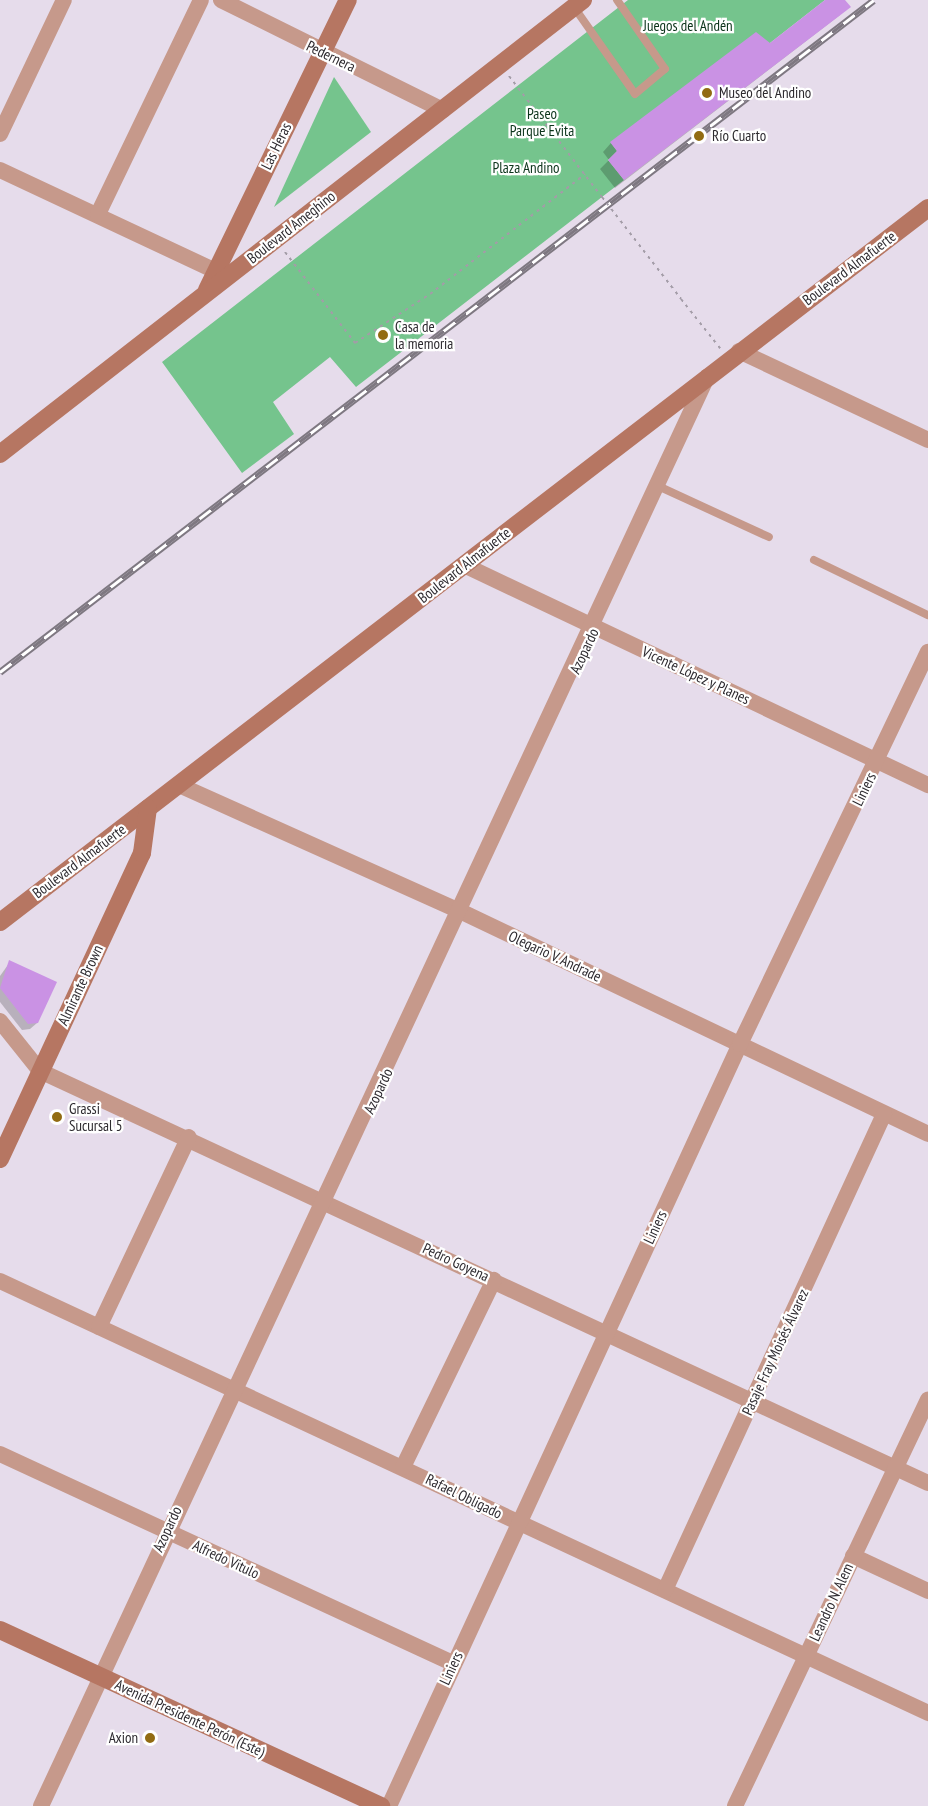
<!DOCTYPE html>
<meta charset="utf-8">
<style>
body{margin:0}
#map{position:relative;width:928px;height:1806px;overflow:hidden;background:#e6dceb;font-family:"PT Sans Narrow",sans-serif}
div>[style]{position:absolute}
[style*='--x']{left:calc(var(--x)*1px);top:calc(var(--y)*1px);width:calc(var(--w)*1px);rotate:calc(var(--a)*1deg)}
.green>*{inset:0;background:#75c48d}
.shadow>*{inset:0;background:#0003}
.building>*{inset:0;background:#ca92e4}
.path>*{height:2px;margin-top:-1px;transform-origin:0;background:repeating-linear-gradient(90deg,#a39ca7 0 3px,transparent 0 7.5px)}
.lane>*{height:8px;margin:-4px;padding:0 4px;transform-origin:4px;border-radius:4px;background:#c6998b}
.street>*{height:16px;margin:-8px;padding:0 8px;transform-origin:8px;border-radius:8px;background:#c6998b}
.secondary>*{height:18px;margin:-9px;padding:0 9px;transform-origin:9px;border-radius:9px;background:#b67662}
.rail>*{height:7px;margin-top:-3.5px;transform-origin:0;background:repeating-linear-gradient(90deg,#fff 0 14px,#7e7881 0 28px);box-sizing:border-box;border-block:2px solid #7e7881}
.path-bridge>*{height:2px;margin-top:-1px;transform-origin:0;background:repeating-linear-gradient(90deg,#a39ca7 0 3px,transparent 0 7.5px)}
.dots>*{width:16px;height:16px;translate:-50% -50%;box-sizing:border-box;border:3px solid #fff;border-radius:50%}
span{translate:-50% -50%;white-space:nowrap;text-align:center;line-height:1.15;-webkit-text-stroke:4.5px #fff;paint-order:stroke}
.park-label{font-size:15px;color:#0c341b}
.street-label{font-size:15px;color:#2d2a2f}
.poi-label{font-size:15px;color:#2d2a2f}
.left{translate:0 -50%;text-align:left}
.right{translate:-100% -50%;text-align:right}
</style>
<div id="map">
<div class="green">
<i style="clip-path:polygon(628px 0,825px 0,770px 43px,611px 143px,617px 151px,608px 160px,624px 180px,356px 387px,330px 357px,273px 402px,294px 434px,242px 473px,162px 362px)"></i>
<i style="clip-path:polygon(334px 77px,371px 132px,274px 207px)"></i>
</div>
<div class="shadow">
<i style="clip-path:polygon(827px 0,843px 0,840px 15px,615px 188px,600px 169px,609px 160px,603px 152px,611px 143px,770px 45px)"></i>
<i style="clip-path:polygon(10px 962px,37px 1023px,30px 1029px,22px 1030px,0 1002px,0 976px)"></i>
</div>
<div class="building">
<i style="clip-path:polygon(825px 0,845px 0,851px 7px,624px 180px,608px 160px,617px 151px,610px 142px,756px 32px,770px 43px)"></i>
<i style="clip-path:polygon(9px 960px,57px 982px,38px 1023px,28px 1024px,0 988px)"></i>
</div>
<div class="path">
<i style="--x:509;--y:76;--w:153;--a:52.5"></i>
<i style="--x:285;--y:252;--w:115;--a:52.4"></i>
<i style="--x:355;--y:343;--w:90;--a:-33.2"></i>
<i style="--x:430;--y:294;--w:196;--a:-37.7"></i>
<i style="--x:681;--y:299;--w:63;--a:51.5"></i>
</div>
<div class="lane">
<i style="--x:574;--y:7;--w:106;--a:55"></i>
<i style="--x:635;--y:94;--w:39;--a:-40"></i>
<i style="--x:665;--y:69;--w:84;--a:-124.8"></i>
<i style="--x:658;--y:486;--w:122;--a:24.7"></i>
<i style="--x:814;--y:560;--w:127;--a:25.8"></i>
</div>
<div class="street">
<i style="--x:221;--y:0;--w:248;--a:26.4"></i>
<i style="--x:0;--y:134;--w:148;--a:-64.5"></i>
<i style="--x:0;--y:170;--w:238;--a:25.1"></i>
<i style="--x:98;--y:214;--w:237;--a:-64.3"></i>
<i style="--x:739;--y:351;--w:209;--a:25.2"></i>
<i style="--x:464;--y:565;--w:514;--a:25.37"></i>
<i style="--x:179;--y:785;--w:310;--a:24.2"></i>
<i style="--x:462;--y:912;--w:516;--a:25.47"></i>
<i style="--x:0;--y:1021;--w:64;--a:51.3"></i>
<i style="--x:40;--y:1071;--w:979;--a:24.89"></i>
<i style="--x:0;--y:1281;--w:1024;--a:24.96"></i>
<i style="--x:99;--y:1327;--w:210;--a:-64.7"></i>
<i style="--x:0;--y:1454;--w:498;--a:24.8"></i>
<i style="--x:403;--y:1467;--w:208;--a:-64.1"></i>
<i style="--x:853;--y:1556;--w:83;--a:25"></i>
<i style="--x:665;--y:1590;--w:524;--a:-65.29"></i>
<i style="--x:41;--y:1806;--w:1577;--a:-65.01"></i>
<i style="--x:389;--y:1806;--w:839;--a:-65.27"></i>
<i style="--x:740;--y:1044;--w:435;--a:-64.4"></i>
<i style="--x:735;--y:1806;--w:450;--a:-64.6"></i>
</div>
<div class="secondary">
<i style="--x:207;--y:290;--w:322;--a:-64.1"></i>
<i style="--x:0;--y:454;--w:739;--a:-37.91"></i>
<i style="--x:0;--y:922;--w:1171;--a:-37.57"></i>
<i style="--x:0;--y:1159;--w:337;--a:-65.1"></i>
<i style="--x:142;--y:853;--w:45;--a:-82.4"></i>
<i style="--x:0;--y:1630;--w:420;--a:24.8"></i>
</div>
<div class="rail">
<i style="--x:0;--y:672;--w:1102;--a:-37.56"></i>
</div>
<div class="path-bridge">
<i style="--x:602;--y:197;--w:129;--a:52.2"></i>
</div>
<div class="dots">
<i style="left:707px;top:93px;background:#926b12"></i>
<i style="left:699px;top:136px;background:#926b12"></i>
<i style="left:383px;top:335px;background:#926b12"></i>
<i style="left:57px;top:1117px;background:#926b12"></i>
<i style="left:150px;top:1738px;background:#926b12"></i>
</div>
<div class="park-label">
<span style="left:688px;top:26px">Juegos del Andén</span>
<span style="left:542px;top:122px">Paseo<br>Parque Evita</span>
<span style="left:526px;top:168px">Plaza Andino</span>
</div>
<div class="street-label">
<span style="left:331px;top:56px;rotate:26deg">Pedernera</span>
<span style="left:276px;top:146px;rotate:-64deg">Las Heras</span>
<span style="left:291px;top:227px;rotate:-38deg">Boulevard Ameghino</span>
<span style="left:849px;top:268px;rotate:-37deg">Boulevard Almafuerte</span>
<span style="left:464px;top:565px;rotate:-38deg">Boulevard Almafuerte</span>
<span style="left:584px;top:651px;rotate:-65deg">Azopardo</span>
<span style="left:696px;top:675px;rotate:25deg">Vicente López y Planes</span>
<span style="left:864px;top:789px;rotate:-64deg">Liniers</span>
<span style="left:79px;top:861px;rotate:-37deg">Boulevard Almafuerte</span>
<span style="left:555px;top:956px;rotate:25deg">Olegario V. Andrade</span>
<span style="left:80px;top:985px;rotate:-65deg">Almirante Brown</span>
<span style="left:378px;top:1091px;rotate:-65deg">Azopardo</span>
<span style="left:655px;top:1227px;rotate:-65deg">Liniers</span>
<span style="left:456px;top:1262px;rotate:25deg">Pedro Goyena</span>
<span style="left:775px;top:1352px;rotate:-65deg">Pasaje Fray Moisés Álvarez</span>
<span style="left:464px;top:1496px;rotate:26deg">Rafael Obligado</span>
<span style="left:167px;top:1529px;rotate:-65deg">Azopardo</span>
<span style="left:226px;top:1559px;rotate:25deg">Alfredo Vitulo</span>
<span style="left:831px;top:1602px;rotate:-65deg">Leandro N. Alem</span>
<span style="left:451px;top:1668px;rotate:-65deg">Liniers</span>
<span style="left:190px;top:1718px;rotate:25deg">Avenida Presidente Perón (Este)</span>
</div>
<div class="poi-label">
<span class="left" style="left:719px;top:93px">Museo del Andino</span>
<span class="left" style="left:712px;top:136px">Río Cuarto</span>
<span class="left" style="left:395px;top:335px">Casa de<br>la memoria</span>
<span class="left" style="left:69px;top:1117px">Grassi<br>Sucursal 5</span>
<span class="right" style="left:138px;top:1738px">Axion</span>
</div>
</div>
